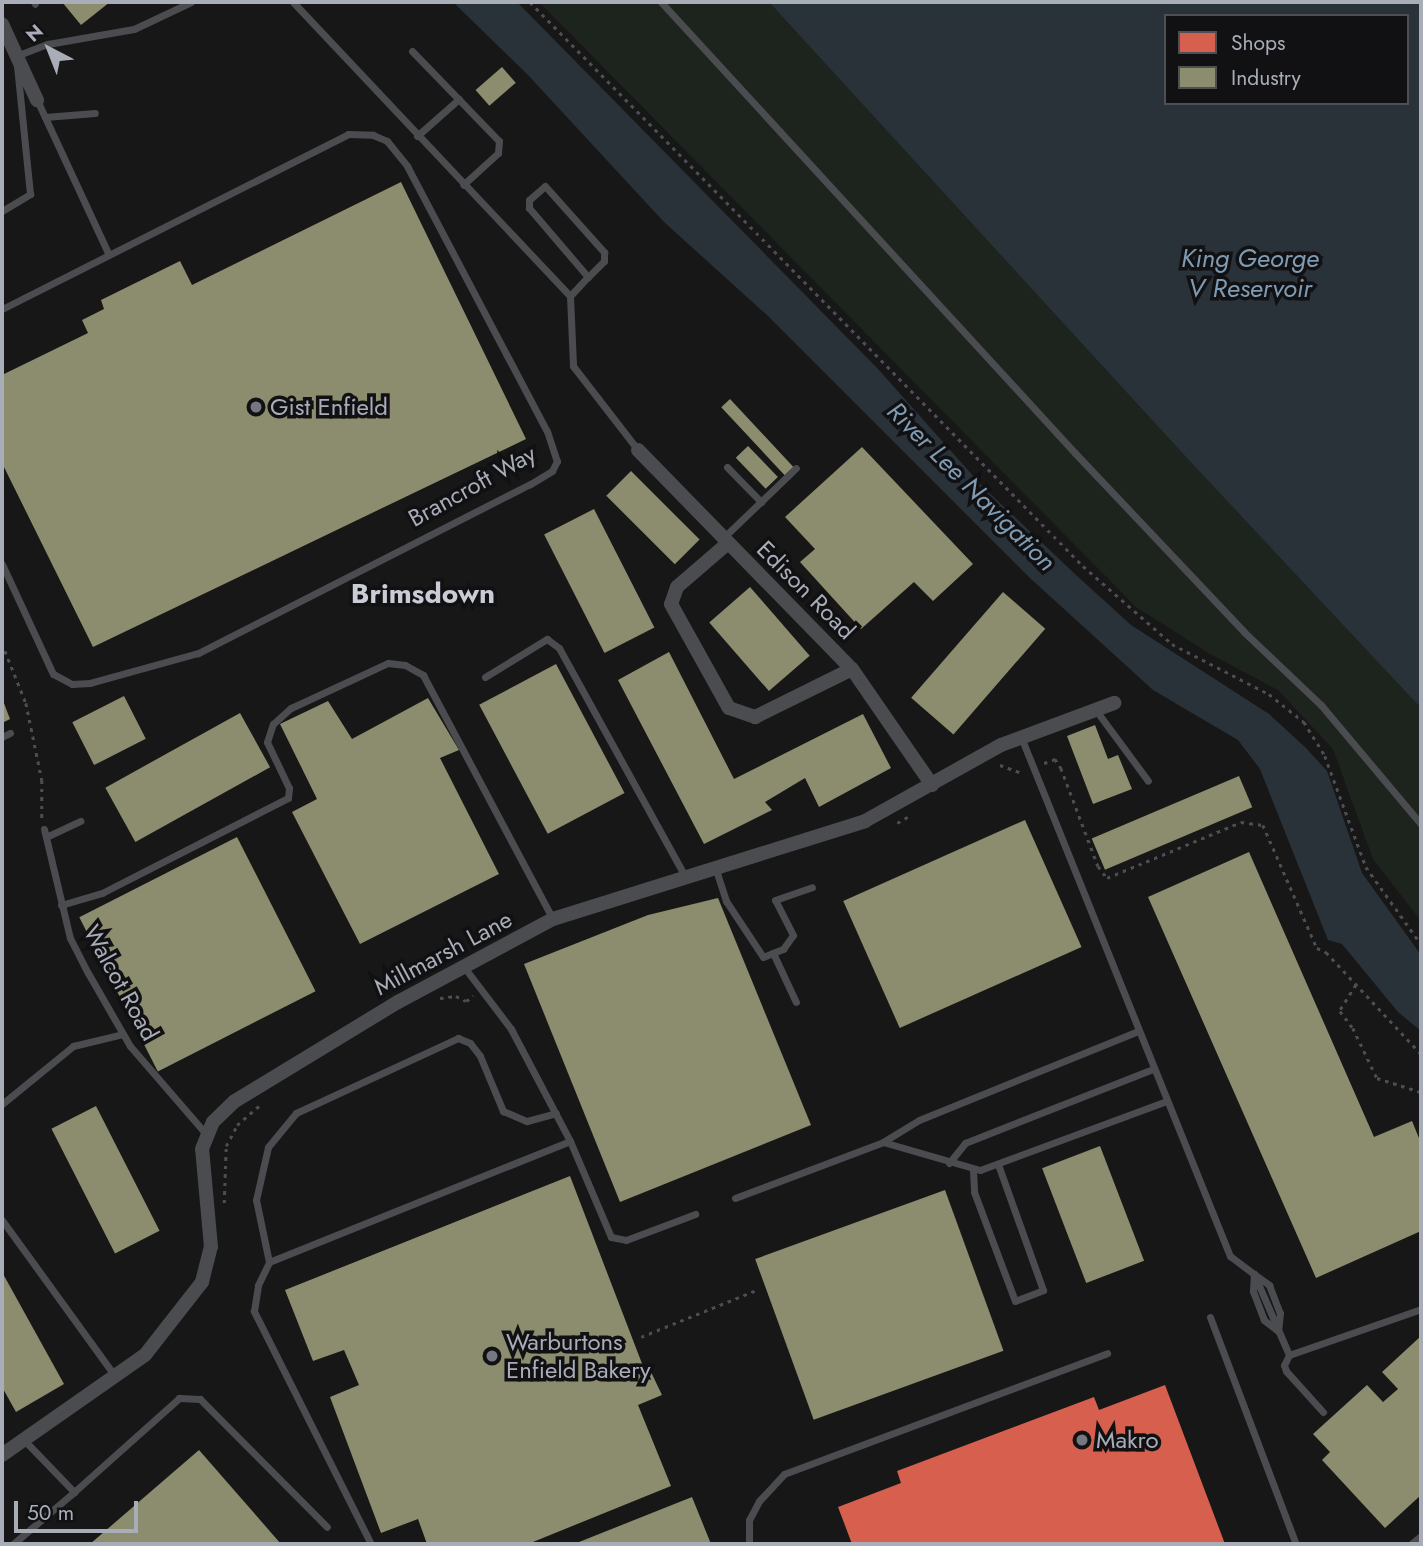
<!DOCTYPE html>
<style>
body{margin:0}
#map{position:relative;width:1423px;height:1546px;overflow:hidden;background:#171717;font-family:Jost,sans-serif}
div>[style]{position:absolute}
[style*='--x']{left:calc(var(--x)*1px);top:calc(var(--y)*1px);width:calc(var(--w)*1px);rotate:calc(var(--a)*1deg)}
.green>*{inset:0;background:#1d241e}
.water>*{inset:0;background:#2a3239}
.shops>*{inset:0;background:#d6604d}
.industry>*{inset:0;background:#8c8c6e;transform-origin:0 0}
.path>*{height:2.5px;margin-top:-1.25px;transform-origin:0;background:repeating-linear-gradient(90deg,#4d4e52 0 3.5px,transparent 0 8.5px)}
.service>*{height:7px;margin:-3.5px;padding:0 3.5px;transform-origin:3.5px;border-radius:3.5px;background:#4b4c50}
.minor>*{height:14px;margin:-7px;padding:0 7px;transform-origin:7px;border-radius:7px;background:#4b4c50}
.dots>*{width:19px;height:19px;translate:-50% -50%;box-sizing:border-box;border:4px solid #111113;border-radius:50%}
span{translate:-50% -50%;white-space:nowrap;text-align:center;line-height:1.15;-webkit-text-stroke:7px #111113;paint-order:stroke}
.poi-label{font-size:24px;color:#a8adb8}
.left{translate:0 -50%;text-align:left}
.street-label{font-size:24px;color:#a8adb8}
.water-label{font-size:26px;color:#7f9bb3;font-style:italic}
.quarter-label{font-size:28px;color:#c9ccd4;font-weight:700}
.frame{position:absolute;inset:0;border:4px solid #a8adb8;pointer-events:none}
.legend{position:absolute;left:1164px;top:14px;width:245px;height:91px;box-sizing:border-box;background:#111113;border:2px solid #4d4f55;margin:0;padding:9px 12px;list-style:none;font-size:21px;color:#a8adb8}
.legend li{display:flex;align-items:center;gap:14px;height:35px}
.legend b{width:35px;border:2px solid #4d4f55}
.north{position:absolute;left:14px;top:14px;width:70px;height:70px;-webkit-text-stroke:5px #111113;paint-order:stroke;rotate:318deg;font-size:19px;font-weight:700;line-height:28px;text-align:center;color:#a8adb8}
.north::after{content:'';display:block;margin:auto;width:24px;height:32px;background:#a8adb8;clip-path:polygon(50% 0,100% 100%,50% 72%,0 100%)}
.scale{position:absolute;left:14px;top:1501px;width:124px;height:32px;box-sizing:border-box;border:4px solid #a8adb8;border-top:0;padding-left:9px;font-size:21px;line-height:24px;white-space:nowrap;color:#a8adb8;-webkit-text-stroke:5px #111113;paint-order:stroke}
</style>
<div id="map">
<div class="green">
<i style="clip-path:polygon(539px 2px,769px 2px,1421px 708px,1421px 921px,1373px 859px,1333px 749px,1278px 690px,1210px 654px,1136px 607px)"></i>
</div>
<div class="water">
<i style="clip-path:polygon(453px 2px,517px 2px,878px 369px,983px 487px,1076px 575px,1131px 625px,1269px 714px,1306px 748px,1327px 771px,1362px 873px,1421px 955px,1421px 1031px,1398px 1012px,1342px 944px,1328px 940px,1260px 769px,1238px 740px,1153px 690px,1030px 578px,768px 316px,664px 222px,528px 75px)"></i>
<i style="clip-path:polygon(evenodd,769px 2px,1421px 2px,1421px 708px,1188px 459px,769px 2px,1166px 16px,1407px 16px,1407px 103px,1166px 103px,1166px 16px)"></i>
</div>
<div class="shops">
<i style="clip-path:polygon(1165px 1385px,1225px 1544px,852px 1544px,838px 1507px,901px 1483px,897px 1471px,1094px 1397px,1099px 1410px)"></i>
</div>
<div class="industry">
<i style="clip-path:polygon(62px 2px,110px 2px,81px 25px)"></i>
<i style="left:502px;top:67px;width:21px;height:35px;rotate:49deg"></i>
<i style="clip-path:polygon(401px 182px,526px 439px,93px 647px,2px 463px,2px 375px,88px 333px,82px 320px,104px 309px,101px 300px,180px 261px,192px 285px)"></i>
<i style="left:730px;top:399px;width:93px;height:12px;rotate:47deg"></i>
<i style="left:748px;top:446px;width:43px;height:17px;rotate:46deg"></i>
<i style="clip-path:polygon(862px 447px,973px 564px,933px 601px,914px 582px,861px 629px,800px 562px,815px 549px,785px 517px)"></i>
<i style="left:631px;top:471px;width:97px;height:35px;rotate:45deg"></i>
<i style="left:594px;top:509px;width:133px;height:56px;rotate:63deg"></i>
<i style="left:750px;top:587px;width:91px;height:54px;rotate:49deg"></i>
<i style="left:1003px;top:592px;width:56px;height:140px;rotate:41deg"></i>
<i style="clip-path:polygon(669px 652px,734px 779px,863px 714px,891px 768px,819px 807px,805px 778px,765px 802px,772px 810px,704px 844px,618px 680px)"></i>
<i style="left:556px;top:664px;width:146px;height:87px;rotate:62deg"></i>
<i style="left:124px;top:696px;width:48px;height:58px;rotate:63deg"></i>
<i style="clip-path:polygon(2px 698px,10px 719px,2px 723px)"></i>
<i style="clip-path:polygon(428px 698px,459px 750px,440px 758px,499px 874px,360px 944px,292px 812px,317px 799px,280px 724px,328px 701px,352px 739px)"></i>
<i style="left:240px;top:713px;width:62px;height:154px;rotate:61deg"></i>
<i style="clip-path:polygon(1095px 725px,1108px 759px,1118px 755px,1132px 789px,1093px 804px,1067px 736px)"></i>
<i style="left:1239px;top:776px;width:34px;height:160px;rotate:67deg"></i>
<i style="left:1025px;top:820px;width:139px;height:199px;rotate:66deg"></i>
<i style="left:237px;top:837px;width:173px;height:177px;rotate:63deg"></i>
<i style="clip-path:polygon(1249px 852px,1374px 1137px,1412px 1121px,1421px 1143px,1421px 1231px,1316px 1278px,1148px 897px)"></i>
<i style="clip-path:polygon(718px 898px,811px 1125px,620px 1202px,524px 964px,648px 915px)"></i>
<i style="left:96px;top:1106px;width:140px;height:50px;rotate:63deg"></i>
<i style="left:1100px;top:1146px;width:123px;height:62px;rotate:69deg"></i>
<i style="clip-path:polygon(570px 1176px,646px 1374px,651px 1372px,662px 1395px,638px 1405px,671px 1486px,528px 1544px,427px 1544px,418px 1519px,381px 1533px,330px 1397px,359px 1385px,344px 1350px,313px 1361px,285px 1290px)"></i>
<i style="left:945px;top:1190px;width:171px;height:202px;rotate:70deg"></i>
<i style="clip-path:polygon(2px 1272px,64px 1384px,16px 1412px,2px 1387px)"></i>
<i style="clip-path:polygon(1421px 1336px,1421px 1495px,1385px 1528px,1322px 1460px,1330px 1452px,1313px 1434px,1367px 1385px,1383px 1402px,1398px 1389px,1382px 1372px)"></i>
<i style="clip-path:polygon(199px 1450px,281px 1544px,90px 1544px)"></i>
<i style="clip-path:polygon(692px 1497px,711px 1544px,574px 1544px)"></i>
</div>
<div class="path">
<i style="--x:530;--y:2;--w:790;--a:45.56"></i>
<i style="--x:1083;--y:566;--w:118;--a:41.2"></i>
<i style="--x:1172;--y:644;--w:109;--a:27.3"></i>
<i style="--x:1269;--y:694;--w:45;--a:38.7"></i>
<i style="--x:1304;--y:722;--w:40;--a:58"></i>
<i style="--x:1325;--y:756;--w:118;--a:69.7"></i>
<i style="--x:1366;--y:867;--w:95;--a:54.5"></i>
<i style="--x:2;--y:643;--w:65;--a:68.2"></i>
<i style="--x:26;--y:703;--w:79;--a:78.3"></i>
<i style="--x:42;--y:780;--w:39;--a:90"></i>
<i style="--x:1044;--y:763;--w:12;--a:-20"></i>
<i style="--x:1055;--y:759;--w:11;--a:56"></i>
<i style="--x:1061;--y:768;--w:105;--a:69.3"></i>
<i style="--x:1098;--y:866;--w:15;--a:53"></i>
<i style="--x:1107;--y:878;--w:145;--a:-22.7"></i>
<i style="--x:1241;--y:822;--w:22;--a:8"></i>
<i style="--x:1263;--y:825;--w:134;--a:66.3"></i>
<i style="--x:1317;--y:948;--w:10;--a:24"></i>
<i style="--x:1326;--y:952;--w:139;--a:47"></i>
<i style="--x:1000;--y:765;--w:23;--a:20"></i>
<i style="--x:897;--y:823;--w:14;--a:-30"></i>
<i style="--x:1356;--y:985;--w:31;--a:122"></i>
<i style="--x:1340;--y:1011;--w:21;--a:53"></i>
<i style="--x:1353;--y:1028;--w:55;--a:64.4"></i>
<i style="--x:1377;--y:1078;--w:46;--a:17.7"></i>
<i style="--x:440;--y:998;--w:16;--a:-7"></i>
<i style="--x:456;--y:996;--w:11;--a:27"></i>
<i style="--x:466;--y:1001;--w:9;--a:-36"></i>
<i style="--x:224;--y:1203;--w:57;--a:-88"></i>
<i style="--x:226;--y:1146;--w:24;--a:-62"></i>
<i style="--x:237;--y:1125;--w:30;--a:-41"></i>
<i style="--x:641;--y:1337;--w:125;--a:-22.1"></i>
</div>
<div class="service">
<i style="--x:34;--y:2;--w:2;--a:63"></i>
<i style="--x:293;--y:2;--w:404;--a:46.7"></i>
<i style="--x:570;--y:296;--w:70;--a:87.5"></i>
<i style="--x:573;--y:366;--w:106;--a:52.3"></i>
<i style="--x:661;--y:2;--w:612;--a:47.45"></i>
<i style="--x:1075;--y:453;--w:246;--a:46.6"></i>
<i style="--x:1244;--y:632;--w:106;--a:43.5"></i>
<i style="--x:1321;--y:705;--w:155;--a:50"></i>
<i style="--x:412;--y:51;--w:125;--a:46"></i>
<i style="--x:499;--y:141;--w:12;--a:95"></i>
<i style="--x:498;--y:153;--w:47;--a:137.6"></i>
<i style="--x:37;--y:100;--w:169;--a:65.1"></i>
<i style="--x:45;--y:117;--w:50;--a:-4.6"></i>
<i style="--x:417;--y:136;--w:56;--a:-41.4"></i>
<i style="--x:545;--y:186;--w:89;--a:48.2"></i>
<i style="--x:604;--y:252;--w:9;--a:90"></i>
<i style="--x:604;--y:261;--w:23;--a:135"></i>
<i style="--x:588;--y:277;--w:91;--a:-130.5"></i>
<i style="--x:529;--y:208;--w:8;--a:-90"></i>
<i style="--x:529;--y:200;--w:21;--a:-41"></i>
<i style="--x:2;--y:211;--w:33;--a:-31"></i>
<i style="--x:30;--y:194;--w:139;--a:-95.8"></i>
<i style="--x:16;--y:56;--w:34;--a:-21"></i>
<i style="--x:48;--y:44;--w:87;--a:-9.9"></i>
<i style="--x:134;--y:29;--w:63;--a:-25.3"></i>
<i style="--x:570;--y:296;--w:26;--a:-47"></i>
<i style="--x:2;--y:309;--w:388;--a:-26.8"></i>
<i style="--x:348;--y:134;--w:25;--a:2"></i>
<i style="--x:373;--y:135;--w:15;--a:23"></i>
<i style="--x:387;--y:141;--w:32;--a:51"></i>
<i style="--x:407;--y:166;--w:300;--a:62.2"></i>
<i style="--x:547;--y:431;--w:32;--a:72"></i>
<i style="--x:557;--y:461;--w:11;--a:117"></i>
<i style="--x:552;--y:471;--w:26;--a:149"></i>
<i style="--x:530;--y:484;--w:373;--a:153"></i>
<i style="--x:198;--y:653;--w:112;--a:164.5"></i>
<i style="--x:90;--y:683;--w:18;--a:177"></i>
<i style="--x:72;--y:684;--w:21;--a:-152"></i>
<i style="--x:53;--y:674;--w:121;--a:-114.9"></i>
<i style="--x:727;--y:467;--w:49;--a:45.8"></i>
<i style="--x:723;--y:538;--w:101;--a:-43.8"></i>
<i style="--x:485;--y:677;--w:73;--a:-31.5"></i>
<i style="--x:547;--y:639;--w:15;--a:37"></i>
<i style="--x:559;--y:648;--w:263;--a:61.1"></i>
<i style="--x:1095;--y:709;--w:89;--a:53.6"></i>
<i style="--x:2;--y:737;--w:9;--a:-27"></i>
<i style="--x:1021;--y:737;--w:560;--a:68.07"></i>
<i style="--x:1230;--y:1256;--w:30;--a:37"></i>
<i style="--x:1254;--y:1274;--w:88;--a:66.6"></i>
<i style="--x:44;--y:829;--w:112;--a:76.6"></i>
<i style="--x:70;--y:938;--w:39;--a:63"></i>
<i style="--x:88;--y:973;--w:84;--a:60.1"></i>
<i style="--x:130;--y:1046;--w:116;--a:49.2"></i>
<i style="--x:46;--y:837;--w:38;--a:-25"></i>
<i style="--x:716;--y:870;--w:33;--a:72"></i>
<i style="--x:726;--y:901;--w:67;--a:56.5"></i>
<i style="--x:763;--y:957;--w:22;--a:-22"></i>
<i style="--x:783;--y:949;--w:17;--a:-54"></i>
<i style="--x:793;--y:935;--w:39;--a:-117"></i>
<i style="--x:775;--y:900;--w:39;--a:-19"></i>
<i style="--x:61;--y:905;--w:43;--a:-16.3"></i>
<i style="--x:102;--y:893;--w:209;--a:-27.1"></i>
<i style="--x:288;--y:798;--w:10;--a:-84"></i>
<i style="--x:289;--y:788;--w:51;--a:-115.6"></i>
<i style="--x:267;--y:742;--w:19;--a:-72"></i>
<i style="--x:273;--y:724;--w:24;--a:-42"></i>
<i style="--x:291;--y:708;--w:107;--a:-24.9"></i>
<i style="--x:388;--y:663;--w:17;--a:7"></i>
<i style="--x:405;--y:665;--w:21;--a:29"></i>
<i style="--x:423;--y:675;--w:276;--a:62"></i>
<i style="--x:773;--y:953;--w:54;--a:64.9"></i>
<i style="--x:464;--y:967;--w:78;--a:52.8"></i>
<i style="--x:511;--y:1029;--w:127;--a:62.2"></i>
<i style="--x:570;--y:1141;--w:104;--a:66.9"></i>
<i style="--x:611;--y:1237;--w:15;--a:11"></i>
<i style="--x:626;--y:1240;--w:74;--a:-20.6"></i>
<i style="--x:2;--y:1104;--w:92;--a:-39.2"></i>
<i style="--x:73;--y:1046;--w:51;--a:-13.5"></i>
<i style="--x:883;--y:1142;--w:42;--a:-31.4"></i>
<i style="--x:919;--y:1120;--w:236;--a:-22.1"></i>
<i style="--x:949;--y:1163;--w:26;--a:-51"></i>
<i style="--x:965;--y:1143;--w:202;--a:-21.5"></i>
<i style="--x:973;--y:1170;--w:22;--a:87"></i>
<i style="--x:974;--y:1192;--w:116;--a:69.4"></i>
<i style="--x:1015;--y:1301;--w:30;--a:-21"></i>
<i style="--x:1043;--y:1290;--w:134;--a:-109.7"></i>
<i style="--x:735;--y:1198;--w:158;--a:-20.7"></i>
<i style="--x:883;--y:1142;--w:101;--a:16.1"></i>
<i style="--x:980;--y:1170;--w:199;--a:-20.3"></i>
<i style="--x:2;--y:1220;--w:193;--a:54.1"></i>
<i style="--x:269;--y:1262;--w:63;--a:-101.8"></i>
<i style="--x:256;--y:1200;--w:54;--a:-77.2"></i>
<i style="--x:268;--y:1147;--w:44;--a:-50.5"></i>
<i style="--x:296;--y:1113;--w:179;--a:-24.8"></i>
<i style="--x:458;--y:1038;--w:13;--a:23"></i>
<i style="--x:470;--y:1043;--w:16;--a:52"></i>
<i style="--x:480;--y:1056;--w:60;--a:67.3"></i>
<i style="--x:503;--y:1111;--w:26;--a:23"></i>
<i style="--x:527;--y:1121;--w:30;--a:-15"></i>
<i style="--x:1254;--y:1274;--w:19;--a:36"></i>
<i style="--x:1269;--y:1285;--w:30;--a:69"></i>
<i style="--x:1280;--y:1313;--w:18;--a:96"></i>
<i style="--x:1278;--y:1331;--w:18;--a:-142"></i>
<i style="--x:1264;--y:1320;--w:31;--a:-111"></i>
<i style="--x:1253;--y:1291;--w:17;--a:-87"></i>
<i style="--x:1210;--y:1317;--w:243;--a:69.3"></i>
<i style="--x:1323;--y:1412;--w:55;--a:-132.1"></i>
<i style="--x:1286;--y:1371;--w:6;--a:-108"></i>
<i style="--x:1284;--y:1365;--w:11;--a:-63"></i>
<i style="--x:1289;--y:1355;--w:140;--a:-19.2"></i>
<i style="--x:25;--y:1441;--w:71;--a:46.1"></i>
<i style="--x:74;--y:1492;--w:141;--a:-41.8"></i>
<i style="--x:179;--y:1398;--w:21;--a:3"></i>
<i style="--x:200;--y:1399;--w:180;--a:45.2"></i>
<i style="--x:13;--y:1544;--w:80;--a:-40.4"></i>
<i style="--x:371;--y:1544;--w:261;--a:-116.7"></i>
<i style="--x:254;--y:1311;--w:26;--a:-81"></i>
<i style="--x:258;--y:1285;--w:25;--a:-64"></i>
<i style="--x:269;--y:1262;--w:324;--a:-21.9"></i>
<i style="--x:749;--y:1544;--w:24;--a:-90"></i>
<i style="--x:749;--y:1520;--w:21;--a:-62"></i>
<i style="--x:759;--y:1501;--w:37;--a:-47"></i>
<i style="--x:784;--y:1474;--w:345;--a:-20.5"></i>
<i style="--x:1411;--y:1544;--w:13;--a:-39"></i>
</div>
<div class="minor">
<i style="--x:2;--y:24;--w:84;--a:65.3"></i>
<i style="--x:638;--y:450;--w:306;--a:45.7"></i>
<i style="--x:852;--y:669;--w:141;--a:55.4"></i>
<i style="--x:728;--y:543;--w:67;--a:139.2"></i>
<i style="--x:677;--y:587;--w:18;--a:109"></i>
<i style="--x:671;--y:604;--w:119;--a:60.9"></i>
<i style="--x:729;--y:708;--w:28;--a:19"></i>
<i style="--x:755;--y:717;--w:108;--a:-26.3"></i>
<i style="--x:2;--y:1455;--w:174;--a:-35"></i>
<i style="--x:145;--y:1355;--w:93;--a:-52"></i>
<i style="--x:202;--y:1282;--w:36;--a:-76"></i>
<i style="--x:211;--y:1247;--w:98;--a:-95.2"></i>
<i style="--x:202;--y:1149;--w:29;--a:-68"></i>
<i style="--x:213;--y:1122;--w:30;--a:-44"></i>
<i style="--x:235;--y:1101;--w:191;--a:-31.3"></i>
<i style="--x:398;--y:1002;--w:176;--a:-28.2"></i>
<i style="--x:553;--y:919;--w:327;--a:-17.4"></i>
<i style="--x:865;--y:821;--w:156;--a:-29.2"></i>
<i style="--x:1001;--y:745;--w:121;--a:-20.4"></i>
</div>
<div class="dots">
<i style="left:256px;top:407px;background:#757880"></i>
<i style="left:492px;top:1356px;background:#757880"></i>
<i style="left:1082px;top:1440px;background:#757880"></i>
</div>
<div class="poi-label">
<span class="left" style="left:270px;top:407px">Gist Enfield</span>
<span class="left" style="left:506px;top:1356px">Warburtons<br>Enfield Bakery</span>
<span class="left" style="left:1096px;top:1440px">Makro</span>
</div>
<div class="street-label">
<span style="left:472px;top:486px;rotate:-29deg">Brancroft Way</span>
<span style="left:806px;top:590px;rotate:45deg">Edison Road</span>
<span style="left:443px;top:953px;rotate:-28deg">Millmarsh Lane</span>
<span style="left:121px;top:983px;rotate:61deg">Walcot Road</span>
</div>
<div class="water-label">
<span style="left:1250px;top:274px">King George<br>V Reservoir</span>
<span style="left:971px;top:487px;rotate:45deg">River Lee Navigation</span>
</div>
<div class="quarter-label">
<span style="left:423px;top:594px">Brimsdown</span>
</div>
<div class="frame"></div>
<ul class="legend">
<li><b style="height:19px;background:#d6604d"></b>Shops</li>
<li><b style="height:19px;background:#8c8c6e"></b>Industry</li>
</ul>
<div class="north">N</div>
<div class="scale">50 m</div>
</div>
